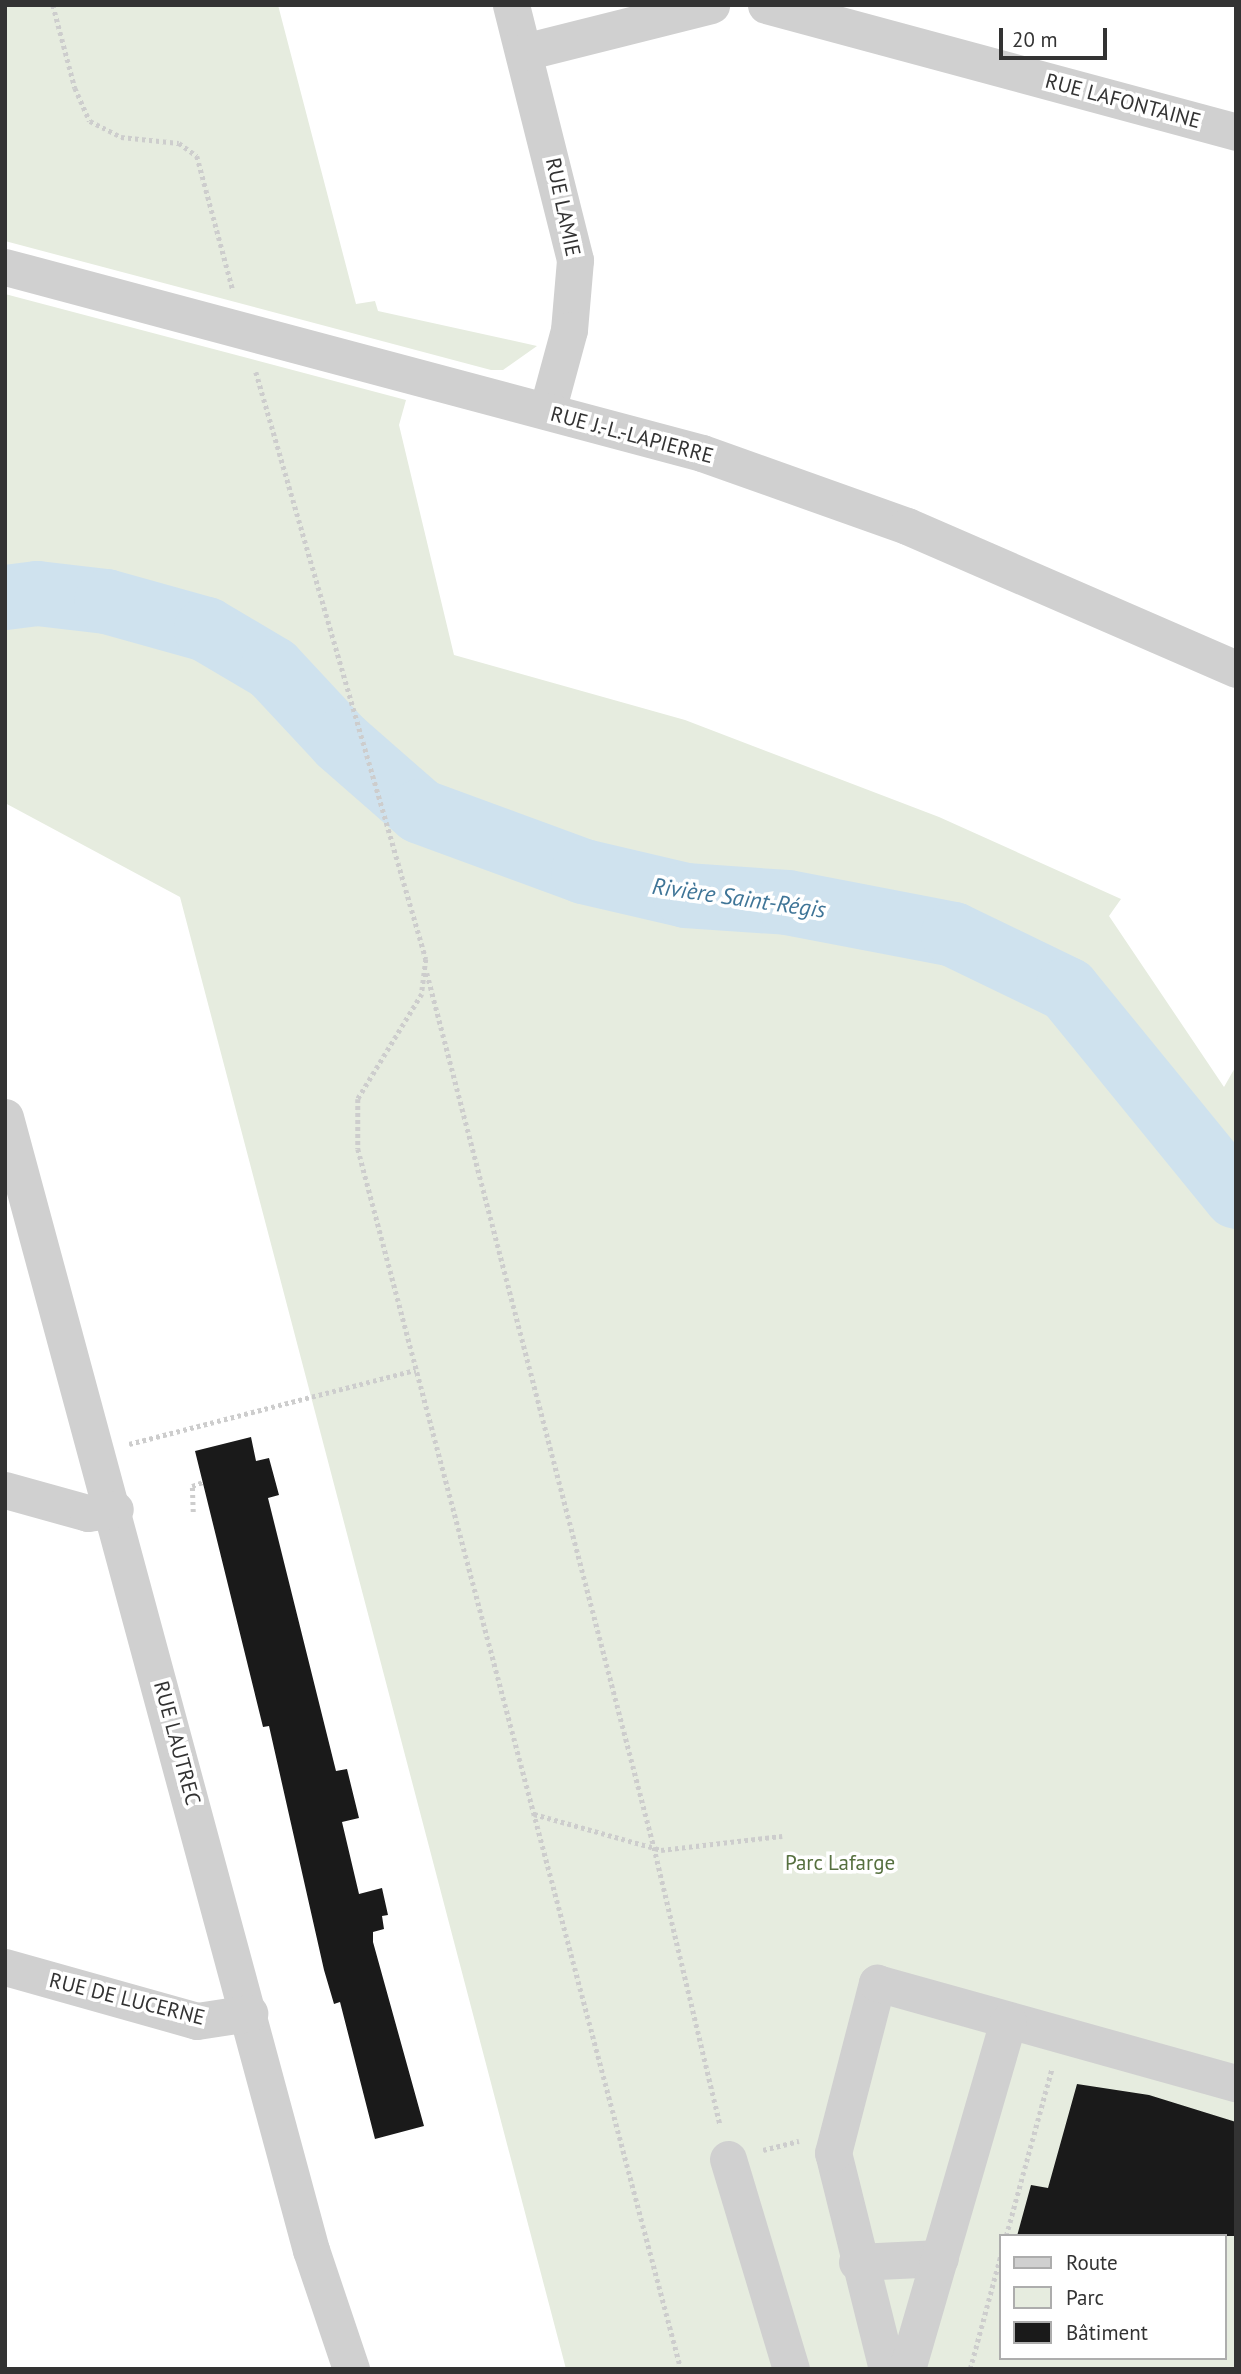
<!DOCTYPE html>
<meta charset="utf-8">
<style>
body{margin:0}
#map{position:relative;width:1241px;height:2374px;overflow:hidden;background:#fff;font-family:"PT Sans",sans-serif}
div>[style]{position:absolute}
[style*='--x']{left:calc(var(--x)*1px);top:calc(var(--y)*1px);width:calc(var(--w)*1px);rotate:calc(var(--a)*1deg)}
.green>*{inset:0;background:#e6ecdf}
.river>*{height:65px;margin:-32.5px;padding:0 32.5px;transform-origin:32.5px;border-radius:32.5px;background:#cfe2ee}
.building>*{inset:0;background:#1a1a1a}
.path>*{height:4.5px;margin-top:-2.25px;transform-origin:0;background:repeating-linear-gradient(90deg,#cdcdcd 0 3.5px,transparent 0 7px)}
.minor>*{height:37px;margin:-18.5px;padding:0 18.5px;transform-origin:18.5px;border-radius:18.5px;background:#d0d0d0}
span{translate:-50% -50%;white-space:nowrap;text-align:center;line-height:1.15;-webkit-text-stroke:7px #fff;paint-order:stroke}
.street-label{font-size:21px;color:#333}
.park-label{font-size:21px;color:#56703f}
.water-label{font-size:23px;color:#3f7597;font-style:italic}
.frame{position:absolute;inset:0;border:7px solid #333;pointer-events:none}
.legend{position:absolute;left:999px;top:2234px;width:228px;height:126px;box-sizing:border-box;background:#fff;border:2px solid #adadad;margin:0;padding:9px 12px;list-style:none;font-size:21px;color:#333}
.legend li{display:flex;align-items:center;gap:14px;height:35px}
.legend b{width:35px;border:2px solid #adadad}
.scale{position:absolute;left:999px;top:28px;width:108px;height:32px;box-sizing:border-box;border:4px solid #333;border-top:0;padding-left:9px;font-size:21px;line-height:24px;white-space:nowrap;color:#333;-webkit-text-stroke:5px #fff;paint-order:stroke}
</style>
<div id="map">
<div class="green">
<i style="clip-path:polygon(5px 5px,278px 5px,356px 304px,375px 301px,378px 311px,537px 346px,503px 370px,491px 370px,5px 241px)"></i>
<i style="clip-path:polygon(evenodd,5px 294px,406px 400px,399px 425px,454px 655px,685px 720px,939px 817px,1121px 899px,1109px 916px,1224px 1087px,1236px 1066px,1236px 2369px,566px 2369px,180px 897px,5px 803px,5px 294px,1001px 2236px,1225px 2236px,1225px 2358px,1001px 2358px,1001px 2236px)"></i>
</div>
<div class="river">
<i style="--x:5;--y:597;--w:32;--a:-7"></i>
<i style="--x:37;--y:593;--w:69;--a:6.6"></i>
<i style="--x:106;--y:601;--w:104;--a:15.6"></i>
<i style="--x:206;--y:629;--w:77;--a:30.6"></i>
<i style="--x:272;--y:668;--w:100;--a:47"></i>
<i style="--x:340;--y:741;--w:106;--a:41.2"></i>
<i style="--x:420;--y:811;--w:174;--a:20.2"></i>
<i style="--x:583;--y:871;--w:105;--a:13.2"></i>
<i style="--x:685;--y:895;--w:102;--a:3.9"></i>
<i style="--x:787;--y:902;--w:169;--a:10.9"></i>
<i style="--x:953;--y:934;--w:127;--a:25.8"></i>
<i style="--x:1067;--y:989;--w:267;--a:50.8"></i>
</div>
<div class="building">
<i style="clip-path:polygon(251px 1437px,256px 1461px,269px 1458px,279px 1495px,268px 1498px,336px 1771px,347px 1769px,359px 1818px,342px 1822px,359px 1894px,382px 1888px,388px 1915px,382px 1916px,384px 1929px,373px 1932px,373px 1942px,424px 2126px,375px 2139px,340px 2002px,334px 2004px,324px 1970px,269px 1726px,263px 1727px,195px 1451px)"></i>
<i style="clip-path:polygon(1077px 2084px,1149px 2095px,1236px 2122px,1236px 2236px,1017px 2236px,1031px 2185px,1048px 2188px)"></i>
</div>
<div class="path">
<i style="--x:53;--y:5;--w:86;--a:75.2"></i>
<i style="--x:75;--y:88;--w:36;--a:66"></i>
<i style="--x:90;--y:121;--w:35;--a:27"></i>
<i style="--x:121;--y:137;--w:58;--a:5.9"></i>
<i style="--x:179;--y:143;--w:22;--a:36"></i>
<i style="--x:197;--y:156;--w:139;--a:75"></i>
<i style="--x:256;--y:372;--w:611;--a:73.85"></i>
<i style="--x:426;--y:959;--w:35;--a:97"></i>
<i style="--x:422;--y:994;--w:123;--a:121.4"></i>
<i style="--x:358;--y:1099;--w:50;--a:90"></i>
<i style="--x:358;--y:1149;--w:1262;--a:75.17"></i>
<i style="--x:427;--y:973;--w:903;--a:75.44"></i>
<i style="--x:654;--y:1847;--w:285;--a:76.6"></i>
<i style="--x:129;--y:1444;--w:296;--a:-14.5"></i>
<i style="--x:193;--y:1512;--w:26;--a:-92"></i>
<i style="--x:192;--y:1486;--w:12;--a:-20"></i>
<i style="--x:534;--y:1814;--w:132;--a:15.8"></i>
<i style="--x:661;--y:1850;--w:122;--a:-6.6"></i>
<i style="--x:763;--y:2150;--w:37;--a:-14"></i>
<i style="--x:1006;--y:2236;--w:174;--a:-74.7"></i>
<i style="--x:970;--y:2369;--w:119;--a:-74.9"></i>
</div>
<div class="minor">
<i style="--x:511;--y:5;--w:263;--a:75.9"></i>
<i style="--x:575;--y:260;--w:70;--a:94.9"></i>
<i style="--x:569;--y:330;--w:84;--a:105.2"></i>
<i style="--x:766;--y:5;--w:487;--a:15.1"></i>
<i style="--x:524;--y:52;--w:193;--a:-14.1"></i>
<i style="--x:5;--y:267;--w:721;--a:14.94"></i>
<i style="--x:702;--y:453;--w:218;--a:19.6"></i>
<i style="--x:907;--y:526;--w:359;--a:23.5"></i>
<i style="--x:5;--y:1117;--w:1174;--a:74.89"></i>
<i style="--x:311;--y:2250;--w:126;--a:71.4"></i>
<i style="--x:5;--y:1490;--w:86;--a:15.5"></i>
<i style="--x:88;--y:1513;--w:27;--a:-8"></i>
<i style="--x:5;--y:1967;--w:199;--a:15.7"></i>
<i style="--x:197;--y:2021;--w:53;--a:-8.7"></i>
<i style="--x:728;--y:2159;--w:219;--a:73.3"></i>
<i style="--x:857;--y:2262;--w:83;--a:-2.8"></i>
<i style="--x:887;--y:2369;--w:223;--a:-104"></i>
<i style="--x:833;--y:2153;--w:176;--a:-75.5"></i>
<i style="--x:877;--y:1983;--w:373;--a:15.6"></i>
<i style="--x:907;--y:2369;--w:362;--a:-73.8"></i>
</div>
<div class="street-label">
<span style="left:1123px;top:101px;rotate:15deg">RUE LAFONTAINE</span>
<span style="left:563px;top:207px;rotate:78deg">RUE LAMIE</span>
<span style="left:632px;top:435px;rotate:15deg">RUE J.-L.-LAPIERRE</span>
<span style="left:177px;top:1743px;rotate:75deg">RUE LAUTREC</span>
<span style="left:127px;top:1999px;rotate:14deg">RUE DE LUCERNE</span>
</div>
<div class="park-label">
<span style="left:840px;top:1863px">Parc Lafarge</span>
</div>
<div class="water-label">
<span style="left:739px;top:898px;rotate:8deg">Rivière Saint-Régis</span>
</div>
<div class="frame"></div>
<ul class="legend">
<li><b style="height:9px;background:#d0d0d0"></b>Route</li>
<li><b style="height:19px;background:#e6ecdf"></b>Parc</li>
<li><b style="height:19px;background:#1a1a1a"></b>Bâtiment</li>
</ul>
<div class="scale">20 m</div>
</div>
